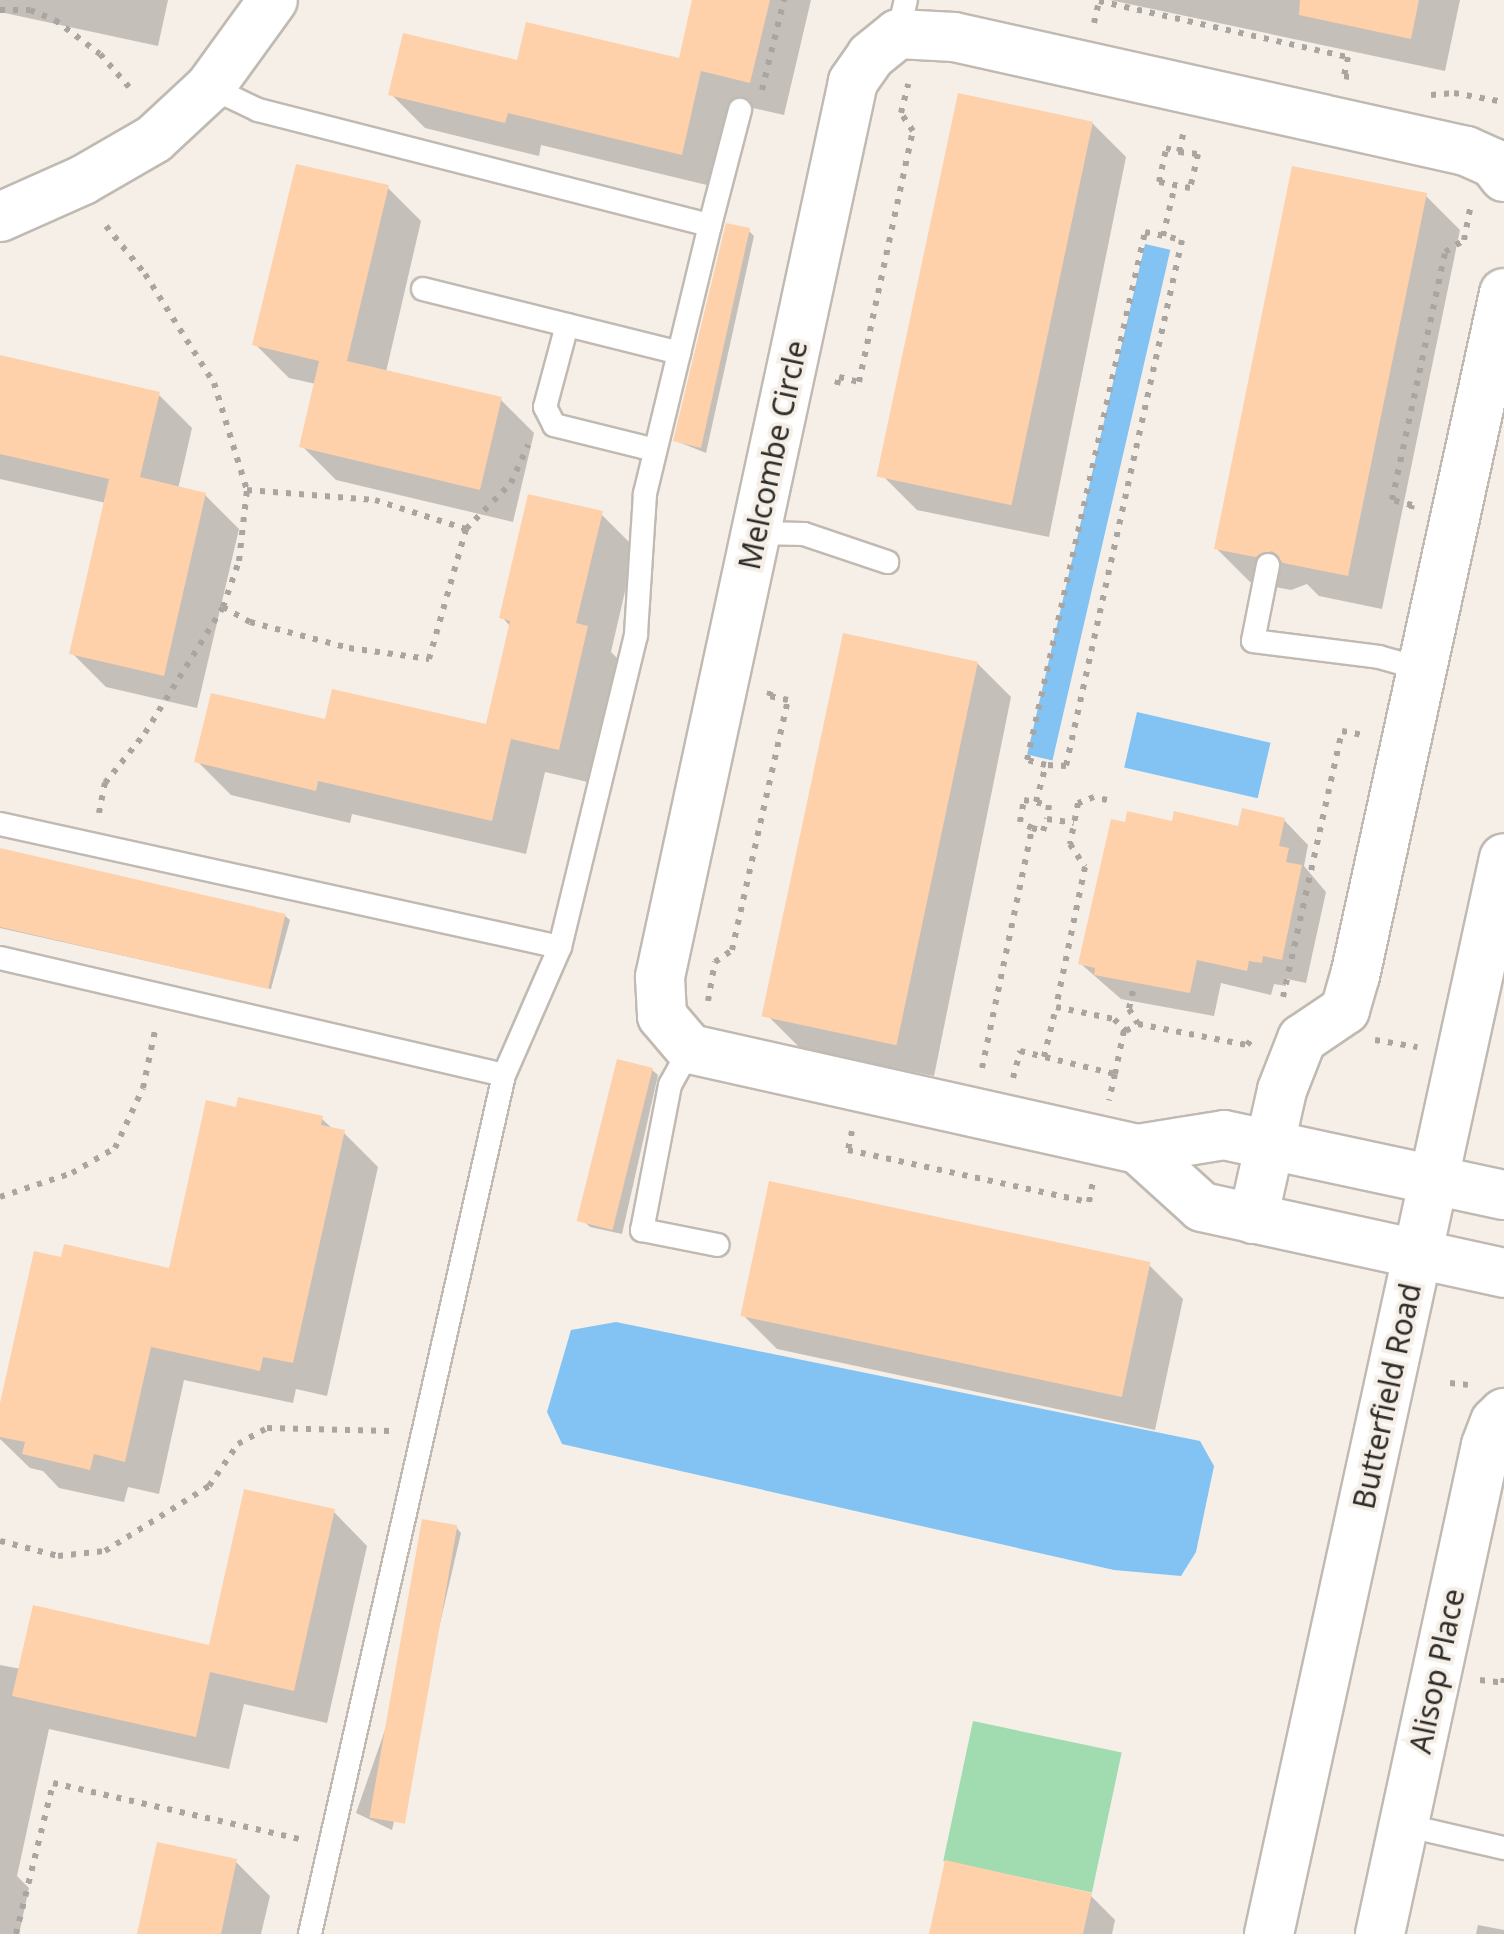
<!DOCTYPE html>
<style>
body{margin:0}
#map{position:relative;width:1504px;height:1934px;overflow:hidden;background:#f5efe8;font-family:"Noto Sans",sans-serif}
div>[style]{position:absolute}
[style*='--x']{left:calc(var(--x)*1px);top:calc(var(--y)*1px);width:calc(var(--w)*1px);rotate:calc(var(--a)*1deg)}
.green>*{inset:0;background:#a1dbb0;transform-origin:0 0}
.water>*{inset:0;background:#82c3f3;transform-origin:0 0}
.shadow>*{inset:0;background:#0003}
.building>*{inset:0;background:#fed1ab;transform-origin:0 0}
.path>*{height:6px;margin-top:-3px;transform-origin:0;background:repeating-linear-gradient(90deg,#aaa5a0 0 5px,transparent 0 13px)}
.roads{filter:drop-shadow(2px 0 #c0bab3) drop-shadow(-2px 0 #c0bab3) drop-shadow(0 2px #c0bab3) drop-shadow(0 -2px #c0bab3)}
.lane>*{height:22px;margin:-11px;padding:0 11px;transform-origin:11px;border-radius:11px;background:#fff}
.street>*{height:48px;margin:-24px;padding:0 24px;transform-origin:24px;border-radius:24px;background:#fff}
span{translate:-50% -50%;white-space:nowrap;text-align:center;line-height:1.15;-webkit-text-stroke:8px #f5efe8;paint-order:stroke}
.street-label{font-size:30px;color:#2f2d2a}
</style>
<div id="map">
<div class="green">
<i style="left:973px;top:1721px;width:152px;height:143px;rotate:12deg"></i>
</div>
<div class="water">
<i style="left:1145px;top:244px;width:26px;height:524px;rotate:13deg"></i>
<i style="left:1137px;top:712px;width:137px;height:57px;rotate:13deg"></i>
<i style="clip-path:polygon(616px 1322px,1200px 1441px,1214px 1466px,1196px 1552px,1181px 1576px,1114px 1570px,562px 1444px,547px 1412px,571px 1330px)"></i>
</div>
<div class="shadow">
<i style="clip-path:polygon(0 0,168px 0,158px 46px,0 12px)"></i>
<i style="clip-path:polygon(695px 0,811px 0,784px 115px,735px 104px,715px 187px,541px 145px,539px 156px,425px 128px,391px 94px,519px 63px,680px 61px)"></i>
<i style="clip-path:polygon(1110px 0,1460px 0,1445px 71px)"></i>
<i style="clip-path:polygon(1092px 123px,1126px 157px,1049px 537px,917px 510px,883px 476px)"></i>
<i style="clip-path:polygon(387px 187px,421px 221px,386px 372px,500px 399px,534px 433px,513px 522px,336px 480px,302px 446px,316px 384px,289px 378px,255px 344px)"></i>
<i style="clip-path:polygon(1426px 196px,1460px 230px,1382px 609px,1319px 596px,1307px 584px,1291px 590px,1250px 582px,1216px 548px)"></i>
<i style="clip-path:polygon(749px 231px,754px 236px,706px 453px,676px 441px)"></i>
<i style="clip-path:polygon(0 358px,158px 394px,192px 428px,178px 489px,205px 495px,239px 529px,197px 708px,106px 687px,72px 653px,106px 503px,0 479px)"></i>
<i style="clip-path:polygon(601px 514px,635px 548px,611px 652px,621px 662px,592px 783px,545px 772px,526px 854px,352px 814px,350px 823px,231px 795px,197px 761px,327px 722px,488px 727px,511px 627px,502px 617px)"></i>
<i style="clip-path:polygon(977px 663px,1011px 697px,934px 1076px,802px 1050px,768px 1016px)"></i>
<i style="clip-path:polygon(1284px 820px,1308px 845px,1304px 866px,1326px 892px,1306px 983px,1287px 979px,1286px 986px,1274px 984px,1271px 995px,1221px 983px,1214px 1016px,1121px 999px,1081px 964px,1174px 824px,1240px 829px)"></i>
<i style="clip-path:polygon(0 850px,284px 915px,290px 920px,271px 989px,0 928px)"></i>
<i style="clip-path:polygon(652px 1070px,658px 1075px,622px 1234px,590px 1227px,584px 1221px)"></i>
<i style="clip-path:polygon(238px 1110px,322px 1119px,334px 1130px,344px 1133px,378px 1167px,327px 1396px,296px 1389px,293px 1403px,184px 1380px,159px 1494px,128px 1487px,124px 1502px,59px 1488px,43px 1471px,30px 1468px,0 1439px,0 1415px,171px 1271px)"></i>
<i style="clip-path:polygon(1149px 1265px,1183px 1299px,1155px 1430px,777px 1349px,743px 1315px)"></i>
<i style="clip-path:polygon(333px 1511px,367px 1546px,327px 1723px,244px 1704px,229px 1769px,49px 1729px,17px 1876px,29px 1888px,19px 1934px,0 1934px,0 1665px,21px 1669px,211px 1648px)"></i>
<i style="clip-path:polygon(456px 1527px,461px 1533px,392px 1830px,356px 1813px)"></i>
<i style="clip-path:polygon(236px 1862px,270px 1896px,261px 1934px,139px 1934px)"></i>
<i style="clip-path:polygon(1090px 1895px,1115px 1920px,1112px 1934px,932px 1934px)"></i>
<i style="clip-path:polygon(1478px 1925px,1504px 1930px,1504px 1934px,1476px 1934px)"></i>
</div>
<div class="building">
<i style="clip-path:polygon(692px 0,770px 0,750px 83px,701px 71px,682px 155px,508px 113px,505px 123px,388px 95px,403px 33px,517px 60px,526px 22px,679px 58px)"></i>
<i style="clip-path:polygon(1300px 0,1419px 0,1411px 39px,1299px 15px)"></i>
<i style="left:958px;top:93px;width:138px;height:392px;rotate:12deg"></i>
<i style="clip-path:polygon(296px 164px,389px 185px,347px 361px,502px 397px,480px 490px,299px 447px,319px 361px,252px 345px)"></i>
<i style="clip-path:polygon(1292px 166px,1427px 193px,1348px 576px,1283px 563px,1272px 551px,1255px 557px,1214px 549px)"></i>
<i style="clip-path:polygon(726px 223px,750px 228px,701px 448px,673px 441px)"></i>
<i style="clip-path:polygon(0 355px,160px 392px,140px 477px,206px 493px,164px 676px,69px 654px,109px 479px,0 454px)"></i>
<i style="clip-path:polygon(528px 494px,603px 511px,576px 623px,588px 626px,559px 750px,511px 739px,492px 821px,318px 781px,316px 791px,194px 762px,211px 693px,325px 719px,332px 689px,486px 724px,510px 621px,499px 618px)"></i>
<i style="left:843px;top:633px;width:138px;height:392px;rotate:12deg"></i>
<i style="clip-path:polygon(1242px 808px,1285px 818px,1279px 846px,1289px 848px,1286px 862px,1302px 865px,1282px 960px,1263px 956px,1262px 963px,1249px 961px,1247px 971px,1197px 960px,1190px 993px,1094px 975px,1095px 968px,1078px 964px,1111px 819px,1125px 822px,1127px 811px,1172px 821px,1174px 811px,1238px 826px)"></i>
<i style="left:0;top:848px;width:293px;height:77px;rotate:13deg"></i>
<i style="left:617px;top:1059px;width:37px;height:167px;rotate:14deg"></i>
<i style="clip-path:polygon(238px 1097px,323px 1116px,321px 1125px,345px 1130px,293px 1363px,263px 1357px,260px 1371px,151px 1347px,125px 1462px,94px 1454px,90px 1470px,22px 1454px,25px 1442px,0 1437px,0 1403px,34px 1251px,61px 1257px,64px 1244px,169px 1268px,206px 1100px,236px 1107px)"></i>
<i style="left:769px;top:1181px;width:390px;height:138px;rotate:12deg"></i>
<i style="clip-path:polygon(244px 1489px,335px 1509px,294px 1691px,210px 1672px,196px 1737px,12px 1696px,33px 1605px,209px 1645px)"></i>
<i style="left:422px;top:1519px;width:36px;height:303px;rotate:10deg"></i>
<i style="clip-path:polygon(157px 1842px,237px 1859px,221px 1934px,137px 1934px)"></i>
<i style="clip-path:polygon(945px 1860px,1092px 1893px,1083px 1934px,929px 1934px)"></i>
</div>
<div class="path">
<i style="--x:0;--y:10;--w:30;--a:0"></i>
<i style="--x:30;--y:10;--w:27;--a:22"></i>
<i style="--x:55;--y:20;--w:56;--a:37.1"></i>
<i style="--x:100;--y:54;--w:44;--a:48.7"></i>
<i style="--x:1094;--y:23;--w:23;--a:-77"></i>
<i style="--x:1099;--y:1;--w:255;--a:12.7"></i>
<i style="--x:1348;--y:57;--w:19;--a:102"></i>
<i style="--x:1344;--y:76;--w:6;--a:9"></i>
<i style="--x:762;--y:90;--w:93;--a:-76.3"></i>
<i style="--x:1431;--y:95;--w:23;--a:-5"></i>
<i style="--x:1454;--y:93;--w:51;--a:10.2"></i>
<i style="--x:1179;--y:152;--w:19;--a:6"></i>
<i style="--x:1198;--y:154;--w:35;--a:103"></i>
<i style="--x:1190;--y:188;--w:32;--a:-169"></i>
<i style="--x:1159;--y:182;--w:35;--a:-78"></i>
<i style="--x:1166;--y:148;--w:14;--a:17"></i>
<i style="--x:1179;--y:152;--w:18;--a:-77"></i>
<i style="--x:106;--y:226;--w:62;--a:50.9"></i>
<i style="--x:145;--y:274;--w:129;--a:57.7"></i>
<i style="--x:214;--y:383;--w:112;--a:72.9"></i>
<i style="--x:247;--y:490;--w:128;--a:4.5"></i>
<i style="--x:375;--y:500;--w:96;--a:17.7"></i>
<i style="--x:466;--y:529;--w:64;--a:-45.6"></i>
<i style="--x:511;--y:483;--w:42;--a:-65.9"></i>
<i style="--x:1163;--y:236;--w:52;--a:-76.8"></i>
<i style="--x:837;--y:385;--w:8;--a:-76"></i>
<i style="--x:839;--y:377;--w:21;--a:14"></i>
<i style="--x:859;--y:382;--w:257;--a:-77.9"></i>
<i style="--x:913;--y:131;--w:22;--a:-124"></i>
<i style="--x:901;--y:113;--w:30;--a:-76"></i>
<i style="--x:1411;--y:509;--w:4;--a:-76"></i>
<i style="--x:1412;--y:505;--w:21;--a:-166"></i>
<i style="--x:1392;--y:500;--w:254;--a:-77.9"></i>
<i style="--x:1445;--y:252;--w:22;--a:-32"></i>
<i style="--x:1464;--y:240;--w:37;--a:-79"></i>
<i style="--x:223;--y:607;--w:31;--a:29"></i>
<i style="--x:250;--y:622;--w:102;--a:14.7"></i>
<i style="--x:349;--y:648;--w:81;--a:7.8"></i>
<i style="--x:429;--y:659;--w:135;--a:-74.1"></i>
<i style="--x:1107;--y:800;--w:13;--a:-167"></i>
<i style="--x:1094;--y:797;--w:17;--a:159"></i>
<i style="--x:1078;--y:803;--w:42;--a:101"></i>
<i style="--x:1070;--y:844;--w:27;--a:57"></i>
<i style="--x:1085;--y:867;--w:143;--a:101.7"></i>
<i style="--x:1056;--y:1007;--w:59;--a:11.7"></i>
<i style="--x:1114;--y:1019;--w:17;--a:45"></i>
<i style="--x:1126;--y:1031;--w:14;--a:-30"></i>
<i style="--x:1138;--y:1024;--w:111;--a:10.9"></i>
<i style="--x:1247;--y:1045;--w:8;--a:-50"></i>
<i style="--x:1036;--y:802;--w:38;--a:-75"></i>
<i style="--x:1046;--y:765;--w:20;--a:-165"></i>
<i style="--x:1027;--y:760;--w:541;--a:-77.4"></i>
<i style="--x:1145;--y:232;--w:38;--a:12"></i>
<i style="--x:1182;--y:240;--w:539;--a:102.44"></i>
<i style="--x:1066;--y:766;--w:20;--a:-177"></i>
<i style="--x:99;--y:813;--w:31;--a:-79"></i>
<i style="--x:105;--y:783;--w:64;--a:-51.3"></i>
<i style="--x:145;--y:733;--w:148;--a:-58.2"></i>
<i style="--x:223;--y:607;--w:49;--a:-70.8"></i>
<i style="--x:239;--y:561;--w:71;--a:-83.6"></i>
<i style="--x:1032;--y:828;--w:13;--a:-153"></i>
<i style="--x:1020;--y:822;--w:22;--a:-80"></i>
<i style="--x:1024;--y:800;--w:25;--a:11"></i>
<i style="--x:1049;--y:805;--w:14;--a:98"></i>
<i style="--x:1133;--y:991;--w:18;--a:103"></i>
<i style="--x:1129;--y:1009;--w:17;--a:59"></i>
<i style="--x:1283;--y:997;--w:272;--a:-77.5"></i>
<i style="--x:1342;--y:731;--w:20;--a:11"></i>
<i style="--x:708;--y:1001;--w:40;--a:-80"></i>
<i style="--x:715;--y:962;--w:21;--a:-35"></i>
<i style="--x:732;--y:950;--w:256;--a:-77.4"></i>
<i style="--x:788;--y:700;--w:19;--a:-168"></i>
<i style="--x:769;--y:696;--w:6;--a:-72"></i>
<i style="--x:1375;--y:1040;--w:43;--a:9.5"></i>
<i style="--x:1044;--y:1057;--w:51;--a:-76.5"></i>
<i style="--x:982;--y:1068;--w:245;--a:-78.2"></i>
<i style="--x:1032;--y:828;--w:11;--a:15"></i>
<i style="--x:1043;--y:831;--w:13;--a:-72"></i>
<i style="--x:1047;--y:819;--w:27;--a:8"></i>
<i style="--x:1115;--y:1074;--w:45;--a:-78.4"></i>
<i style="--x:1013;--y:1078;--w:28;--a:-75"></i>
<i style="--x:1020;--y:1051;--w:98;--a:13.6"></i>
<i style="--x:1115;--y:1074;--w:27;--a:103"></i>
<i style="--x:852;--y:1131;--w:19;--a:102"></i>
<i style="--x:848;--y:1150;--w:247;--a:12.2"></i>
<i style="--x:1089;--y:1202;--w:20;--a:-79"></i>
<i style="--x:0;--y:1197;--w:76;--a:-18.4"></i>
<i style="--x:72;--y:1173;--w:50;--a:-30.2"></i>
<i style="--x:115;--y:1148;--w:66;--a:-65"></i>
<i style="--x:143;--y:1088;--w:63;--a:-78.2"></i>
<i style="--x:1450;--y:1383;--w:18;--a:6"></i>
<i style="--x:0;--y:1541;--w:60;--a:14.5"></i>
<i style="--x:58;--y:1556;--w:47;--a:-6.1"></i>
<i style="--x:105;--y:1551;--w:123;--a:-32"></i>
<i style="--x:209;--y:1486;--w:51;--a:-55.4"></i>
<i style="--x:238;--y:1444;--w:33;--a:-29"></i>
<i style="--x:267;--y:1428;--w:124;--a:1.4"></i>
<i style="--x:1480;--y:1680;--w:23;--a:7"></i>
<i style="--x:1503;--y:1683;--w:6;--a:-81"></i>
<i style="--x:16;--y:1934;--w:155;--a:-76.2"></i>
<i style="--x:53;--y:1783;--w:252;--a:12.8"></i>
</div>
<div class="roads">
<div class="lane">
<i style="--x:898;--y:34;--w:35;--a:-77"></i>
<i style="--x:210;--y:87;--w:53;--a:25.6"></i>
<i style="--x:258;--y:110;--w:466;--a:14.3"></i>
<i style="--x:710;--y:225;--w:277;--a:103.6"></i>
<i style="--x:645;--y:494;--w:141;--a:93.7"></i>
<i style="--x:636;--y:635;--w:321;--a:103.7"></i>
<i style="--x:560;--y:947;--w:140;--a:113.6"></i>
<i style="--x:504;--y:1075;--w:881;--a:102.73"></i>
<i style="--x:710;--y:225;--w:119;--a:-75.4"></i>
<i style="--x:423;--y:289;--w:264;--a:14"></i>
<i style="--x:567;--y:325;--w:85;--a:105"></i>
<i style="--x:545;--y:407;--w:20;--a:63"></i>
<i style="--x:554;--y:425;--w:104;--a:13.9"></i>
<i style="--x:756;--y:533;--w:48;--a:1.2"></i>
<i style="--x:804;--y:534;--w:88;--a:18.6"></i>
<i style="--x:1268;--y:565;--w:77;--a:101.2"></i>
<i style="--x:1253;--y:641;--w:127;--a:7.2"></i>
<i style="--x:1379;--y:657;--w:45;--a:15.6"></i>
<i style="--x:0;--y:824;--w:573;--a:12.39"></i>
<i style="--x:0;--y:958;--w:517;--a:13.07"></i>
<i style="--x:690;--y:1049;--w:41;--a:119.1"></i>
<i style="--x:670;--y:1085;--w:148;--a:100.9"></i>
<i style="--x:642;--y:1230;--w:77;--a:11.2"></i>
<i style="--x:1404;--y:1825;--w:103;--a:13"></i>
</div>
<div class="street">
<i style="--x:1504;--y:177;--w:18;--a:-128"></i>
<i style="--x:1493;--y:163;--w:30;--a:-156"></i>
<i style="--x:1466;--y:151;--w:525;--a:-167.45"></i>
<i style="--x:954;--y:37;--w:56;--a:-176.9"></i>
<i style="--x:898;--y:34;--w:35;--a:141"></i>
<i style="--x:871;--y:56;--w:32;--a:125"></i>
<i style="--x:853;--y:82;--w:916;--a:102.17"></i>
<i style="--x:660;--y:977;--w:39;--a:87"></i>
<i style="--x:662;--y:1016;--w:43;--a:49.7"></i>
<i style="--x:690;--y:1049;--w:459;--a:12.6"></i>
<i style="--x:1138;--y:1149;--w:87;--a:-9.2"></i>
<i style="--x:1224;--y:1135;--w:286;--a:12.1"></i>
<i style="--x:0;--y:217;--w:91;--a:-24"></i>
<i style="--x:83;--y:180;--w:82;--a:-30"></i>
<i style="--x:154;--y:139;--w:76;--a:-42.9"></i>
<i style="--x:210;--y:87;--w:107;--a:-54.1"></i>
<i style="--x:1138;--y:1149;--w:86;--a:42.2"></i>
<i style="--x:1202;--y:1207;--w:309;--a:12.3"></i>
<i style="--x:1253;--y:1219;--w:132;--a:-77.3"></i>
<i style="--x:1282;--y:1090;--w:55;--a:-68.6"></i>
<i style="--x:1302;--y:1039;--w:52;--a:-34"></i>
<i style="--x:1345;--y:1010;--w:35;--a:-74"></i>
<i style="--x:1355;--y:976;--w:699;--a:-77.69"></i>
<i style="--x:1269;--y:1934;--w:1101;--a:-77.68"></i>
<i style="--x:1380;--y:1934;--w:500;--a:-77.77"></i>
<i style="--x:1486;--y:1445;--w:25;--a:-69"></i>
<i style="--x:1495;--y:1422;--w:13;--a:-45"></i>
</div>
</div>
<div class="street-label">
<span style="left:773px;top:455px;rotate:-78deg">Melcombe Circle</span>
<span style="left:1387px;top:1396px;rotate:-78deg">Butterfield Road</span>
<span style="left:1437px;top:1671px;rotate:-78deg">Alisop Place</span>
</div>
</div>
